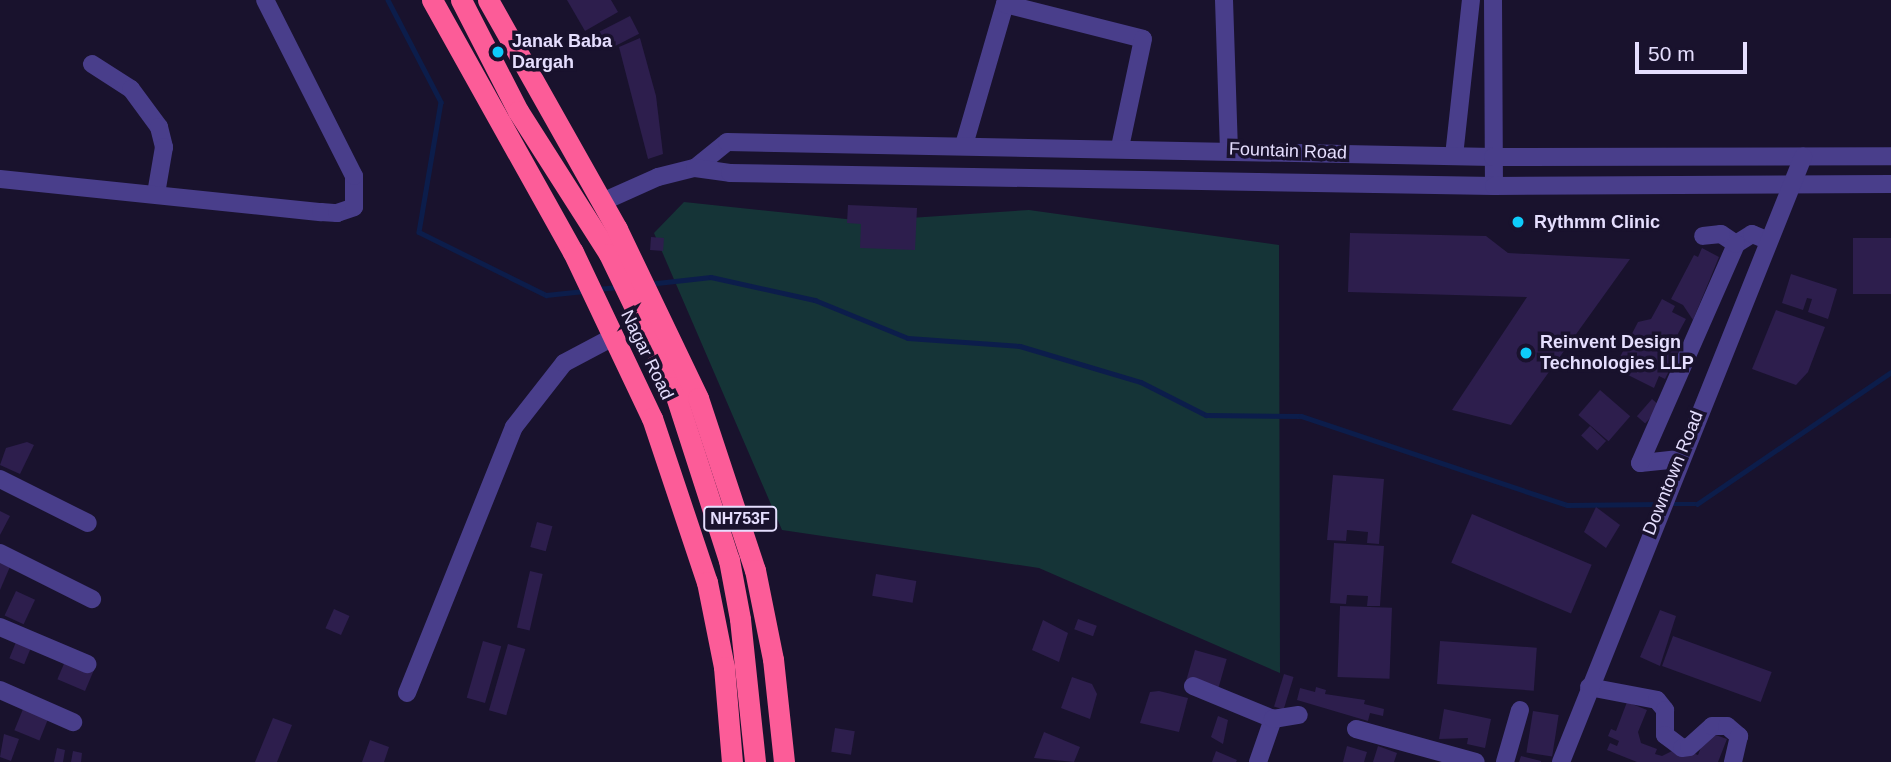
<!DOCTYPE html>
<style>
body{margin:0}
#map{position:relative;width:1891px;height:762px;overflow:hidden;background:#19122d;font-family:Arial,sans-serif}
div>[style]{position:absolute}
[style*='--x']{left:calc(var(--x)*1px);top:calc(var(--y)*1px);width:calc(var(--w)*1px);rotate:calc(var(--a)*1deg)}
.green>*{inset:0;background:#153437}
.stream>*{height:4.5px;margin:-2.25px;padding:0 2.25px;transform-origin:2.25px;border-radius:2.25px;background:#0c1d4b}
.building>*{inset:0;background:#2d1e4d;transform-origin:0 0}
.minor>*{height:18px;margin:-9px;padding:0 9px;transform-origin:9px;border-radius:9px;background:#493e8b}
.highway>*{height:21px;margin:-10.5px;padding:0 10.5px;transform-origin:10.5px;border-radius:10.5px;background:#fc5c98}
.dots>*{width:19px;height:19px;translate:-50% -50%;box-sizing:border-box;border:4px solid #19122d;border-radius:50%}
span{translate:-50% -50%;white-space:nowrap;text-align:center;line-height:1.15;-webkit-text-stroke:7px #19122d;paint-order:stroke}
.shield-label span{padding:2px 5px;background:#19122d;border:2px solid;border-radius:5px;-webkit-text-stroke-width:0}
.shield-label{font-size:16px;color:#e5defe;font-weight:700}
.poi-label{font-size:18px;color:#e5defe;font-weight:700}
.left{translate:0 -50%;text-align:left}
.street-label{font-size:18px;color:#e5defe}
.scale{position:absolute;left:1635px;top:42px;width:112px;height:32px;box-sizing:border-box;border:4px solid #e5defe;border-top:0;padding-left:9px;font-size:21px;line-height:24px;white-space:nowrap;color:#e5defe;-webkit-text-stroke:5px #19122d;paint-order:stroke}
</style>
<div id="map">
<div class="green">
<i style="clip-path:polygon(684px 202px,865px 221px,1029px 210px,1279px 245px,1280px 673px,1039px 568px,782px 530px,654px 233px)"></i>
</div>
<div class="stream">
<i style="--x:388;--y:0;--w:115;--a:62.5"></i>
<i style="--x:441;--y:102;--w:132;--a:99.6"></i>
<i style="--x:419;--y:232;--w:142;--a:26.4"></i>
<i style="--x:546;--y:295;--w:38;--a:-6"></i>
<i style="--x:648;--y:284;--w:63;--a:-6.3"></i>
<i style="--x:711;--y:277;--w:107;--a:12.5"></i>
<i style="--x:815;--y:300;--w:100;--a:22.2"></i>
<i style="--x:908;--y:338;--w:112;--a:4.1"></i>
<i style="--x:1020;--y:346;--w:126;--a:16.6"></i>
<i style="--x:1141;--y:382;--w:73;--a:26.9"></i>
<i style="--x:1206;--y:415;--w:95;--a:0.6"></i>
<i style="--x:1301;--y:416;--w:280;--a:18.5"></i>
<i style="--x:1567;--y:505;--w:92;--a:-0.6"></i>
<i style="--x:596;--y:289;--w:23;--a:-5"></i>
<i style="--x:1671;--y:504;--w:26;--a:0"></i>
<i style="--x:1697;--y:504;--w:235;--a:-34.2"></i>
</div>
<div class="building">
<i style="clip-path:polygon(567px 0,611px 0,618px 12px,585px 31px)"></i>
<i style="left:630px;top:16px;width:20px;height:34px;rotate:63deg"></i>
<i style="clip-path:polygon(640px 38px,656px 96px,663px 154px,648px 159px,619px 47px)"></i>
<i style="clip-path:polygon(848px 205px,917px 208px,915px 250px,860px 248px,861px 224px,847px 223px)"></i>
<i style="clip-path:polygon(1350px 233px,1486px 236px,1508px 253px,1630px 259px,1511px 425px,1452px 410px,1527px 297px,1348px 292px)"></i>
<i style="left:651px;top:237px;width:13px;height:13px;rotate:4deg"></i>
<i style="left:1891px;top:238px;width:56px;height:38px;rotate:90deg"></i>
<i style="clip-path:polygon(1702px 248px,1719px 257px,1693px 320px,1683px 305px,1671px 299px,1694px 255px,1698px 257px)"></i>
<i style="clip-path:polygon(1791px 274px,1837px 289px,1828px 319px,1808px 312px,1812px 299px,1807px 298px,1803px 310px,1782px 303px)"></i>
<i style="clip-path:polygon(1662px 299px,1675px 306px,1672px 312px,1686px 319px,1674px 341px,1682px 345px,1665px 379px,1659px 376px,1654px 388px,1620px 371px,1626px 360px,1620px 357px,1638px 322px,1651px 319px)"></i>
<i style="clip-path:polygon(1776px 310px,1825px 327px,1808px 372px,1796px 385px,1752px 369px)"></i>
<i style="left:1600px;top:390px;width:40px;height:33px;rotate:41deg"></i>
<i style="left:1652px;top:399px;width:11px;height:23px;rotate:41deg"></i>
<i style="left:1590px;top:426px;width:22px;height:13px;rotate:43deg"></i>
<i style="clip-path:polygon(27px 442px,34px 445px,20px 474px,0 465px,6px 448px)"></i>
<i style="clip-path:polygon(1333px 475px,1384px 479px,1379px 544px,1367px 543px,1368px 532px,1347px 530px,1346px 541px,1327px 540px)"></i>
<i style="clip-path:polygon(1596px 507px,1620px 525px,1606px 548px,1584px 532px)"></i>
<i style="clip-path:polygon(0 511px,10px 516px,0 535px)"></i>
<i style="left:1472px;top:514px;width:130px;height:53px;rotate:23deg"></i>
<i style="left:537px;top:522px;width:16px;height:26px;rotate:15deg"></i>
<i style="clip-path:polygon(1334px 543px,1384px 546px,1380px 606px,1367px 606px,1368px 596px,1347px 595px,1346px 604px,1330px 603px)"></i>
<i style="clip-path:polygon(0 557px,12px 562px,0 590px)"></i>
<i style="left:530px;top:571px;width:13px;height:58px;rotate:13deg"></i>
<i style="left:876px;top:574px;width:41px;height:22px;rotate:10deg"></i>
<i style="left:16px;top:591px;width:21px;height:27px;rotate:25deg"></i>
<i style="left:1340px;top:606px;width:52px;height:71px;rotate:2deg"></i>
<i style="left:334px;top:609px;width:17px;height:21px;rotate:24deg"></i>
<i style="clip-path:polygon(1660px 610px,1676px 616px,1660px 666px,1640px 657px)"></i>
<i style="left:1078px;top:619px;width:20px;height:11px;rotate:20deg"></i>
<i style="clip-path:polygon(1043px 620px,1068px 633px,1059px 662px,1032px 650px)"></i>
<i style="left:1673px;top:636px;width:105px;height:32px;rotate:20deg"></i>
<i style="left:18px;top:637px;width:16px;height:23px;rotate:22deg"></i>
<i style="left:483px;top:641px;width:19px;height:59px;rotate:16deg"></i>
<i style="left:1440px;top:641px;width:97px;height:43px;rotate:4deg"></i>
<i style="left:508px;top:644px;width:18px;height:69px;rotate:16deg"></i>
<i style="left:1195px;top:650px;width:33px;height:32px;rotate:16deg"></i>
<i style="left:66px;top:659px;width:30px;height:22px;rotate:23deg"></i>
<i style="left:1284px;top:674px;width:10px;height:34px;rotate:17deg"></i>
<i style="clip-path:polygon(1072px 677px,1092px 684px,1097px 694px,1090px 719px,1061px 708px)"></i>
<i style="clip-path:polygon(1316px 687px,1326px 690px,1325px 694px,1365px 700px,1364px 704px,1384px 709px,1383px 716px,1370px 713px,1368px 721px,1297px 700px,1300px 688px,1315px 692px)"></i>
<i style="clip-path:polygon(1159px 691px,1188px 698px,1179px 732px,1140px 723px,1150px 692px)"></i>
<i style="clip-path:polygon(1627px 702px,1647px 710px,1638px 732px,1641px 743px,1657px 749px,1655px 754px,1662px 756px,1678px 748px,1698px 755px,1707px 732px,1727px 739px,1718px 762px,1637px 762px,1607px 750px,1610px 743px,1617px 746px,1619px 741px,1608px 736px,1611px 729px,1616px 731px)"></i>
<i style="left:23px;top:709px;width:27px;height:23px;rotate:22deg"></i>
<i style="clip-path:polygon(1444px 709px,1491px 719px,1485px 748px,1467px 744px,1468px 738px,1439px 739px)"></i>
<i style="left:1533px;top:711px;width:26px;height:42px;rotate:9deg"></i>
<i style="clip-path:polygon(1218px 716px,1228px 720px,1223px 744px,1211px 737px)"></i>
<i style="clip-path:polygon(273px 718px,292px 725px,277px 762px,255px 762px)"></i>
<i style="left:835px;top:728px;width:20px;height:24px;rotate:9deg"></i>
<i style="clip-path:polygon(1044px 732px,1080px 747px,1074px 762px,1034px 758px)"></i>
<i style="clip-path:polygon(4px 734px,19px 739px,11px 761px,0 757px)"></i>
<i style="clip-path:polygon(370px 740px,389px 747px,384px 762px,362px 762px)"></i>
<i style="clip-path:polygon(1347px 746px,1367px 752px,1364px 762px,1343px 762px)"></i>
<i style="clip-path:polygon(1378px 746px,1397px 753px,1394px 762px,1373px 762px)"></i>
<i style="clip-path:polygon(57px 748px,65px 750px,63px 762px,54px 762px)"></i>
<i style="clip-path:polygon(73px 751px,82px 753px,81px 762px,71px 762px)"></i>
<i style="clip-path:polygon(1216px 751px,1237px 760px,1236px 762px,1212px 762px)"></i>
<i style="clip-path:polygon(1521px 756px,1541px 761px,1541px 762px,1519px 762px)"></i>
</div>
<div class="minor">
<i style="--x:1224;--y:0;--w:150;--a:88.1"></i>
<i style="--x:1493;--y:0;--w:186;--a:89.7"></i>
<i style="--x:92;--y:64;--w:46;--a:32.7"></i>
<i style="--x:131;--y:89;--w:47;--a:53.6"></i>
<i style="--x:159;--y:127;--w:21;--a:76"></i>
<i style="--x:164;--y:147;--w:48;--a:99.7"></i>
<i style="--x:964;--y:145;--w:147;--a:-73.8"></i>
<i style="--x:1005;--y:4;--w:142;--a:14.2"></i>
<i style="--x:1143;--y:39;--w:110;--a:102"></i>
<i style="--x:1454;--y:156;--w:157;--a:-83.8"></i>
<i style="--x:695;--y:168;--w:41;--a:-39.1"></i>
<i style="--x:727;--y:142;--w:766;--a:1.12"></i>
<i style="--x:1493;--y:157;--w:398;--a:-0.1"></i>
<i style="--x:0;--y:179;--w:323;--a:5.9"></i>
<i style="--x:321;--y:212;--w:16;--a:4"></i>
<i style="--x:337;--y:213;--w:18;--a:-19"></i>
<i style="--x:354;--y:207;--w:31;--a:-90"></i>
<i style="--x:354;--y:176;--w:197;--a:-116.8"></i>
<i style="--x:602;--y:202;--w:61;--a:-24.1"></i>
<i style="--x:658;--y:177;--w:38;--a:-14"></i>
<i style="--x:695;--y:168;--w:35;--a:8"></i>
<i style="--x:730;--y:173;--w:764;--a:0.97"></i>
<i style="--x:1494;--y:186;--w:397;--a:-0.3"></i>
<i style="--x:1736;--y:244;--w:19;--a:-32"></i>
<i style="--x:1752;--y:234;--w:18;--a:22"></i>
<i style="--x:1679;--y:459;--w:39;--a:174"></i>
<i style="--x:1640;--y:463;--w:239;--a:-66.3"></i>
<i style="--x:1736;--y:244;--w:18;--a:-146"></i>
<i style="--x:1721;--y:234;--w:18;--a:174"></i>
<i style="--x:0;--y:479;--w:98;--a:26.6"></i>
<i style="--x:0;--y:553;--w:103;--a:26.6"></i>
<i style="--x:0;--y:627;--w:95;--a:23"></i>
<i style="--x:1193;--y:686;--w:87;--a:22.4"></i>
<i style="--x:1589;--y:687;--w:69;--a:10.8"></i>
<i style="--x:1657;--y:700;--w:13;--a:51"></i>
<i style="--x:1665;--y:710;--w:25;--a:90"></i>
<i style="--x:1665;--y:735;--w:21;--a:37"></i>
<i style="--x:1682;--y:748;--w:7;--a:-8"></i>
<i style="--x:1689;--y:747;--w:31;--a:-42"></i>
<i style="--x:1712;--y:726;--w:15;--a:0"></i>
<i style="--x:1727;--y:726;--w:16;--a:40"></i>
<i style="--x:1739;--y:736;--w:27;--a:103"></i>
<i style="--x:0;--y:690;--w:80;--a:23.7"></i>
<i style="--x:407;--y:693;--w:287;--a:-68.1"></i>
<i style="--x:514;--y:427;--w:81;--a:-52"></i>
<i style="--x:564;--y:363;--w:55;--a:-28"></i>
<i style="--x:1356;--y:729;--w:124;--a:15.4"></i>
<i style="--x:1258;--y:762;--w:46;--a:-70.8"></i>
<i style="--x:1273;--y:719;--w:26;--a:-9"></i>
<i style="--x:1505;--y:762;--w:54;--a:-73.9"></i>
<i style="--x:1561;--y:762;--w:652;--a:-68.2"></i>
</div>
<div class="highway">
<i style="--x:432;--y:0;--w:289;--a:60.8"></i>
<i style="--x:573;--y:252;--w:184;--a:64.6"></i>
<i style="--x:652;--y:418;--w:173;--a:71.5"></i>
<i style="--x:707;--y:582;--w:87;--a:78.7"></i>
<i style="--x:724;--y:667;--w:95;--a:85.2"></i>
<i style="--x:461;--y:0;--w:125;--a:62.8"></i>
<i style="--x:518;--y:111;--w:169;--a:57.5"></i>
<i style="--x:609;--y:254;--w:148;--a:64.3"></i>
<i style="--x:673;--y:387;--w:182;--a:72.1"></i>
<i style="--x:729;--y:560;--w:60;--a:79.4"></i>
<i style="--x:740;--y:619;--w:144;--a:84"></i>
<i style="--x:488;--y:0;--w:263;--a:60.6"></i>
<i style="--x:617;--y:229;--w:187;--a:64.4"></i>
<i style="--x:698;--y:398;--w:181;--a:71.7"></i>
<i style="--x:755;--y:570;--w:91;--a:78.6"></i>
<i style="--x:773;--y:659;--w:104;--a:83.9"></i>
</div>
<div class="dots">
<i style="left:498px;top:52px;background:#0eccfb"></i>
<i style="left:1518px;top:222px;background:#0eccfb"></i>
<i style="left:1526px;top:353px;background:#0eccfb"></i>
</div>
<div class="shield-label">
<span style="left:740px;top:519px">NH753F</span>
</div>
<div class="poi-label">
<span class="left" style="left:512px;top:52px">Janak Baba<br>Dargah</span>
<span class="left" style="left:1534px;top:222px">Rythmm Clinic</span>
<span class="left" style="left:1540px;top:353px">Reinvent Design<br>Technologies LLP</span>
</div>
<div class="street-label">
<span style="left:1288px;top:151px;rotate:2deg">Fountain Road</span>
<span style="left:647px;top:355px;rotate:64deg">Nagar Road</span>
<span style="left:1673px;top:473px;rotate:-68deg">Downtown Road</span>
</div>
<div class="scale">50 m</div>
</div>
